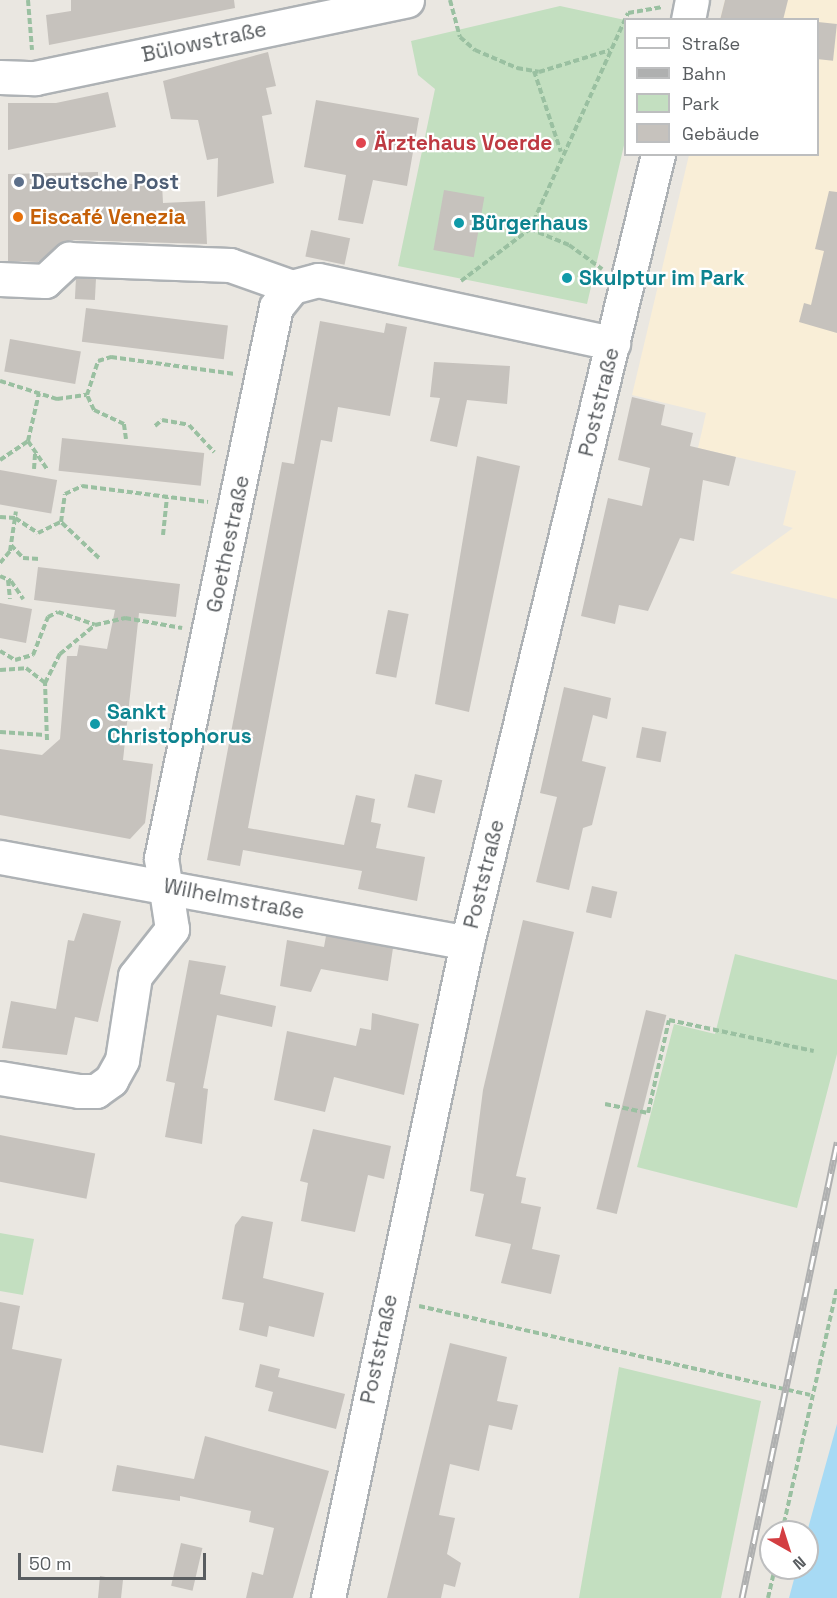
<!DOCTYPE html>
<meta charset="utf-8">
<style>
body{margin:0}
#map{position:relative;width:837px;height:1598px;overflow:hidden;background:#eae7e1;font-family:"Space Grotesk",sans-serif}
div>[style]{position:absolute}
[style*='--x']{left:calc(var(--x)*1px);top:calc(var(--y)*1px);width:calc(var(--w)*1px);rotate:calc(var(--a)*1deg)}
.commercial>*{inset:0;background:#f9eed7}
.green>*{inset:0;background:#c3dfc0}
.water>*{inset:0;background:#a7daf4}
.building>*{inset:0;background:#c6c2bd;transform-origin:0 0}
.path>*{height:4px;margin-top:-2px;transform-origin:0;background:repeating-linear-gradient(90deg,#9ac0a1 0 6px,transparent 0 9px)}
.roads{filter:drop-shadow(2px 0 #aeb2b5) drop-shadow(-2px 0 #aeb2b5) drop-shadow(0 2px #aeb2b5) drop-shadow(0 -2px #aeb2b5)}
.minor>*{height:33px;margin:-16.5px;padding:0 16.5px;transform-origin:16.5px;border-radius:16.5px;background:#fff}
.rail>*{height:7px;margin-top:-3.5px;transform-origin:0;background:repeating-linear-gradient(90deg,#fff 0 14px,#afb0b0 0 28px);box-sizing:border-box;border-block:2px solid #afb0b0}
.dots>*{width:16px;height:16px;translate:-50% -50%;box-sizing:border-box;border:3px solid #fff;border-radius:50%}
span{translate:-50% -50%;white-space:nowrap;text-align:center;line-height:1.15;-webkit-text-stroke:4.5px #fff;paint-order:stroke}
.street-label{font-size:21px;color:#595d60}
.health-label{font-size:21px;color:#be3a42;font-weight:700}
.left{translate:0 -50%;text-align:left}
.service-label{font-size:21px;color:#4e5e75;font-weight:700}
.food-label{font-size:21px;color:#c56008;font-weight:700}
.culture-label{font-size:21px;color:#0d838f;font-weight:700}
.legend{position:absolute;left:624px;top:18px;width:195px;height:138px;box-sizing:border-box;background:#fff;border:2px solid #bdbebf;margin:0;padding:8px 10px;list-style:none;font-size:18px;color:#595d60}
.legend li{display:flex;align-items:center;gap:12px;height:30px}
.legend b{width:30px;border:2px solid #bdbebf}
.north{position:absolute;left:759px;top:1520px;width:60px;height:60px;box-sizing:border-box;background:#fff;border:2px solid #bdbebf;border-radius:50%;rotate:141deg;font-size:16px;font-weight:700;line-height:24px;text-align:center;color:#595d60}
.north::after{content:'';display:block;margin:auto;width:21px;height:27px;background:#d33e42;clip-path:polygon(50% 0,100% 100%,50% 72%,0 100%)}
.scale{position:absolute;left:18px;top:1553px;width:188px;height:27px;box-sizing:border-box;border:3px solid #595d60;border-top:0;padding-left:8px;font-size:18px;line-height:21px;white-space:nowrap;color:#595d60;-webkit-text-stroke:4px #fff;paint-order:stroke}
</style>
<div id="map">
<div class="commercial">
<i style="clip-path:polygon(725px 0,837px 0,837px 599px,730px 573px,793px 528px,783px 525px,796px 471px,698px 448px,706px 413px,632px 395px,689px 155px,818px 154px,818px 20px,720px 19px)"></i>
</div>
<div class="green">
<i style="clip-path:polygon(560px 6px,625px 20px,625px 141px,587px 304px,398px 266px,435px 89px,418px 75px,411px 41px)"></i>
<i style="clip-path:polygon(735px 954px,837px 980px,837px 1054px,797px 1208px,637px 1167px,674px 1024px,715px 1034px)"></i>
<i style="clip-path:polygon(0 1233px,34px 1239px,23px 1295px,0 1291px)"></i>
<i style="clip-path:polygon(619px 1367px,761px 1401px,721px 1598px,579px 1598px)"></i>
</div>
<div class="water">
<i style="clip-path:polygon(837px 1424px,837px 1598px,789px 1598px,797px 1568px,807px 1568px,807px 1532px)"></i>
</div>
<div class="building">
<i style="clip-path:polygon(71px 0,234px 0,235px 8px,49px 45px,46px 15px,71px 11px)"></i>
<i style="clip-path:polygon(725px 0,788px 0,783px 20px,720px 20px)"></i>
<i style="left:818px;top:22px;width:19px;height:37px;rotate:6deg"></i>
<i style="clip-path:polygon(268px 52px,276px 86px,266px 88px,272px 114px,262px 116px,274px 183px,217px 197px,218px 158px,207px 160px,198px 120px,171px 119px,163px 81px)"></i>
<i style="clip-path:polygon(108px 92px,116px 127px,8px 150px,8px 103px,56px 103px)"></i>
<i style="clip-path:polygon(316px 100px,419px 118px,407px 186px,373px 180px,363px 224px,338px 220px,346px 175px,304px 167px)"></i>
<i style="clip-path:polygon(98px 172px,98px 184px,162px 184px,163px 203px,205px 201px,207px 244px,70px 240px,38px 262px,8px 261px,8px 174px)"></i>
<i style="left:444px;top:190px;width:41px;height:61px;rotate:10deg"></i>
<i style="clip-path:polygon(829px 191px,837px 192px,837px 333px,799px 322px,804px 303px,811px 305px,824px 251px,815px 249px)"></i>
<i style="left:311px;top:230px;width:40px;height:27px;rotate:12deg"></i>
<i style="left:76px;top:278px;width:20px;height:21px;rotate:3deg"></i>
<i style="left:86px;top:308px;width:143px;height:34px;rotate:7deg"></i>
<i style="clip-path:polygon(320px 321px,384px 333px,386px 323px,407px 327px,390px 416px,338px 407px,332px 442px,321px 440px,248px 828px,344px 845px,356px 795px,375px 799px,371px 822px,381px 824px,376px 848px,425px 857px,417px 901px,358px 889px,362px 871px,243px 850px,240px 866px,207px 860px,282px 462px,294px 464px)"></i>
<i style="left:10px;top:339px;width:72px;height:33px;rotate:10deg"></i>
<i style="clip-path:polygon(434px 362px,510px 366px,507px 404px,467px 400px,457px 447px,430px 441px,440px 398px,430px 397px)"></i>
<i style="clip-path:polygon(632px 397px,665px 405px,661px 425px,693px 433px,690px 446px,736px 457px,729px 486px,703px 480px,694px 541px,680px 538px,648px 611px,619px 605px,615px 624px,581px 616px,608px 498px,642px 506px,650px 468px,618px 460px)"></i>
<i style="left:62px;top:438px;width:143px;height:33px;rotate:6deg"></i>
<i style="clip-path:polygon(477px 456px,520px 466px,469px 712px,435px 704px)"></i>
<i style="left:0;top:470px;width:58px;height:34px;rotate:10deg"></i>
<i style="clip-path:polygon(38px 567px,180px 584px,176px 617px,139px 613px,123px 760px,153px 764px,145px 823px,130px 839px,0 815px,0 749px,42px 755px,60px 739px,67px 656px,77px 656px,79px 645px,107px 649px,115px 610px,34px 600px)"></i>
<i style="clip-path:polygon(0 603px,32px 609px,26px 643px,0 638px)"></i>
<i style="left:388px;top:610px;width:21px;height:65px;rotate:11deg"></i>
<i style="clip-path:polygon(564px 687px,611px 698px,607px 719px,593px 715px,582px 761px,606px 767px,592px 825px,583px 828px,569px 890px,536px 882px,557px 797px,540px 793px)"></i>
<i style="left:642px;top:727px;width:25px;height:31px;rotate:11deg"></i>
<i style="left:415px;top:774px;width:28px;height:34px;rotate:13deg"></i>
<i style="left:592px;top:886px;width:26px;height:27px;rotate:13deg"></i>
<i style="clip-path:polygon(83px 913px,121px 921px,98px 1022px,75px 1017px,67px 1055px,2px 1048px,11px 1001px,56px 1009px,68px 940px,74px 941px)"></i>
<i style="clip-path:polygon(523px 920px,574px 932px,516px 1176px,526px 1178px,521px 1203px,541px 1207px,532px 1249px,560px 1255px,551px 1294px,501px 1283px,511px 1244px,475px 1236px,484px 1194px,470px 1191px,483px 1090px)"></i>
<i style="clip-path:polygon(326px 936px,393px 948px,388px 981px,321px 969px,311px 992px,280px 986px,287px 940px,324px 947px)"></i>
<i style="clip-path:polygon(189px 960px,226px 966px,220px 994px,276px 1006px,272px 1027px,217px 1015px,203px 1088px,208px 1089px,202px 1144px,165px 1137px,175px 1083px,166px 1081px)"></i>
<i style="left:646px;top:1010px;width:21px;height:205px;rotate:14deg"></i>
<i style="clip-path:polygon(372px 1013px,419px 1024px,404px 1095px,334px 1077px,325px 1112px,274px 1100px,287px 1031px,356px 1046px,360px 1028px,371px 1030px)"></i>
<i style="clip-path:polygon(313px 1129px,391px 1146px,384px 1179px,368px 1175px,355px 1232px,301px 1221px,308px 1183px,300px 1181px)"></i>
<i style="left:0;top:1135px;width:97px;height:46px;rotate:11deg"></i>
<i style="clip-path:polygon(242px 1216px,273px 1222px,263px 1278px,324px 1293px,314px 1337px,269px 1326px,267px 1337px,239px 1330px,244px 1303px,222px 1299px,235px 1225px)"></i>
<i style="clip-path:polygon(0 1302px,20px 1306px,12px 1349px,62px 1359px,43px 1453px,0 1445px)"></i>
<i style="clip-path:polygon(450px 1343px,507px 1357px,497px 1401px,518px 1405px,512px 1430px,489px 1425px,479px 1471px,450px 1464px,439px 1515px,455px 1518px,447px 1554px,461px 1563px,455px 1587px,444px 1584px,441px 1598px,387px 1598px)"></i>
<i style="clip-path:polygon(260px 1364px,280px 1369px,278px 1377px,345px 1394px,336px 1429px,268px 1411px,273px 1392px,255px 1387px)"></i>
<i style="clip-path:polygon(205px 1436px,329px 1471px,293px 1598px,246px 1598px,252px 1572px,263px 1575px,274px 1528px,249px 1522px,251px 1511px,180px 1496px,180px 1501px,112px 1491px,117px 1465px,194px 1479px)"></i>
<i style="left:181px;top:1543px;width:22px;height:44px;rotate:13deg"></i>
<i style="clip-path:polygon(100px 1576px,123px 1580px,121px 1598px,98px 1598px)"></i>
</div>
<div class="path">
<i style="--x:28;--y:0;--w:50;--a:85.4"></i>
<i style="--x:450;--y:0;--w:38;--a:75"></i>
<i style="--x:460;--y:37;--w:20;--a:41"></i>
<i style="--x:475;--y:50;--w:46;--a:23.2"></i>
<i style="--x:517;--y:68;--w:22;--a:10"></i>
<i style="--x:539;--y:72;--w:74;--a:-17.2"></i>
<i style="--x:534;--y:71;--w:85;--a:71.6"></i>
<i style="--x:530;--y:229;--w:42;--a:22.3"></i>
<i style="--x:569;--y:245;--w:41;--a:36"></i>
<i style="--x:461;--y:281;--w:86;--a:-37"></i>
<i style="--x:530;--y:229;--w:237;--a:-65.6"></i>
<i style="--x:628;--y:13;--w:35;--a:-10"></i>
<i style="--x:0;--y:381;--w:60;--a:17.5"></i>
<i style="--x:57;--y:399;--w:30;--a:-8"></i>
<i style="--x:155;--y:426;--w:9;--a:-41"></i>
<i style="--x:162;--y:420;--w:27;--a:10"></i>
<i style="--x:189;--y:425;--w:37;--a:47"></i>
<i style="--x:126;--y:439;--w:15;--a:-98"></i>
<i style="--x:124;--y:424;--w:33;--a:-155"></i>
<i style="--x:94;--y:410;--w:17;--a:-115"></i>
<i style="--x:87;--y:395;--w:36;--a:-72"></i>
<i style="--x:98;--y:361;--w:14;--a:-17"></i>
<i style="--x:111;--y:357;--w:125;--a:7.8"></i>
<i style="--x:28;--y:441;--w:34;--a:56"></i>
<i style="--x:0;--y:460;--w:34;--a:-34"></i>
<i style="--x:28;--y:441;--w:49;--a:-77.1"></i>
<i style="--x:34;--y:469;--w:16;--a:-86"></i>
<i style="--x:0;--y:517;--w:15;--a:4"></i>
<i style="--x:15;--y:518;--w:27;--a:33"></i>
<i style="--x:38;--y:533;--w:25;--a:-26"></i>
<i style="--x:163;--y:535;--w:38;--a:-84"></i>
<i style="--x:11;--y:545;--w:18;--a:47"></i>
<i style="--x:23;--y:558;--w:17;--a:3"></i>
<i style="--x:99;--y:558;--w:52;--a:-136.5"></i>
<i style="--x:61;--y:522;--w:28;--a:-82"></i>
<i style="--x:65;--y:494;--w:19;--a:-25"></i>
<i style="--x:82;--y:486;--w:127;--a:7.2"></i>
<i style="--x:0;--y:563;--w:16;--a:-50"></i>
<i style="--x:10;--y:551;--w:40;--a:-81.5"></i>
<i style="--x:0;--y:576;--w:12;--a:24"></i>
<i style="--x:11;--y:581;--w:22;--a:56"></i>
<i style="--x:8;--y:580;--w:19;--a:84"></i>
<i style="--x:0;--y:651;--w:17;--a:31"></i>
<i style="--x:15;--y:660;--w:19;--a:-16"></i>
<i style="--x:33;--y:655;--w:41;--a:-68.5"></i>
<i style="--x:48;--y:617;--w:11;--a:-27"></i>
<i style="--x:58;--y:612;--w:39;--a:19"></i>
<i style="--x:95;--y:625;--w:31;--a:-13"></i>
<i style="--x:125;--y:618;--w:58;--a:10"></i>
<i style="--x:0;--y:670;--w:26;--a:-4"></i>
<i style="--x:26;--y:668;--w:24;--a:38"></i>
<i style="--x:0;--y:732;--w:45;--a:3.8"></i>
<i style="--x:47;--y:740;--w:57;--a:-92"></i>
<i style="--x:45;--y:683;--w:33;--a:-63"></i>
<i style="--x:60;--y:654;--w:45;--a:-39.6"></i>
<i style="--x:605;--y:1104;--w:44;--a:11.8"></i>
<i style="--x:648;--y:1113;--w:95;--a:-77.3"></i>
<i style="--x:669;--y:1020;--w:148;--a:12.1"></i>
<i style="--x:419;--y:1306;--w:401;--a:12.8"></i>
<i style="--x:782;--y:1532;--w:250;--a:-77.3"></i>
<i style="--x:768;--y:1598;--w:31;--a:-77"></i>
</div>
<div class="roads">
<div class="minor">
<i style="--x:688;--y:20;--w:20;--a:-79"></i>
<i style="--x:0;--y:77;--w:35;--a:2"></i>
<i style="--x:35;--y:78;--w:380;--a:-11.8"></i>
<i style="--x:0;--y:279;--w:45;--a:2.5"></i>
<i style="--x:45;--y:281;--w:33;--a:-43"></i>
<i style="--x:69;--y:259;--w:161;--a:2.1"></i>
<i style="--x:230;--y:265;--w:66;--a:19.5"></i>
<i style="--x:0;--y:857;--w:475;--a:10.4"></i>
<i style="--x:0;--y:1078;--w:80;--a:9.3"></i>
<i style="--x:79;--y:1091;--w:17;--a:0"></i>
<i style="--x:96;--y:1091;--w:19;--a:-36"></i>
<i style="--x:111;--y:1080;--w:23;--a:-61"></i>
<i style="--x:122;--y:1060;--w:85;--a:-81.2"></i>
<i style="--x:135;--y:976;--w:60;--a:-51.8"></i>
<i style="--x:172;--y:929;--w:72;--a:-98.8"></i>
<i style="--x:161;--y:858;--w:563;--a:-78.21"></i>
<i style="--x:276;--y:307;--w:26;--a:-51"></i>
<i style="--x:292;--y:287;--w:27;--a:-15"></i>
<i style="--x:318;--y:280;--w:302;--a:12.1"></i>
<i style="--x:328;--y:1598;--w:670;--a:-78.02"></i>
<i style="--x:467;--y:943;--w:812;--a:-76.39"></i>
</div>
</div>
<div class="rail">
<i style="--x:742;--y:1598;--w:466;--a:-78.2"></i>
</div>
<div class="dots">
<i style="left:361px;top:143px;background:#e0444e"></i>
<i style="left:19px;top:182px;background:#5c6f8a"></i>
<i style="left:18px;top:217px;background:#e8710a"></i>
<i style="left:459px;top:223px;background:#0f9aa8"></i>
<i style="left:567px;top:278px;background:#0f9aa8"></i>
<i style="left:95px;top:724px;background:#0f9aa8"></i>
</div>
<div class="street-label">
<span style="left:204px;top:42px;rotate:-12deg">Bülowstraße</span>
<span style="left:599px;top:402px;rotate:-76deg">Poststraße</span>
<span style="left:228px;top:544px;rotate:-78deg">Goethestraße</span>
<span style="left:484px;top:874px;rotate:-76deg">Poststraße</span>
<span style="left:234px;top:899px;rotate:11deg">Wilhelmstraße</span>
<span style="left:379px;top:1349px;rotate:-78deg">Poststraße</span>
</div>
<div class="health-label">
<span class="left" style="left:374px;top:143px">Ärztehaus Voerde</span>
</div>
<div class="service-label">
<span class="left" style="left:31px;top:182px">Deutsche Post</span>
</div>
<div class="food-label">
<span class="left" style="left:30px;top:217px">Eiscafé Venezia</span>
</div>
<div class="culture-label">
<span class="left" style="left:471px;top:223px">Bürgerhaus</span>
<span class="left" style="left:579px;top:278px">Skulptur im Park</span>
<span class="left" style="left:107px;top:724px">Sankt<br>Christophorus</span>
</div>
<ul class="legend">
<li><b style="height:8px;background:#fff"></b>Straße</li>
<li><b style="height:8px;background:#afb0b0"></b>Bahn</li>
<li><b style="height:16px;background:#c3dfc0"></b>Park</li>
<li><b style="height:16px;background:#c6c2bd"></b>Gebäude</li>
</ul>
<div class="north">N</div>
<div class="scale">50 m</div>
</div>
